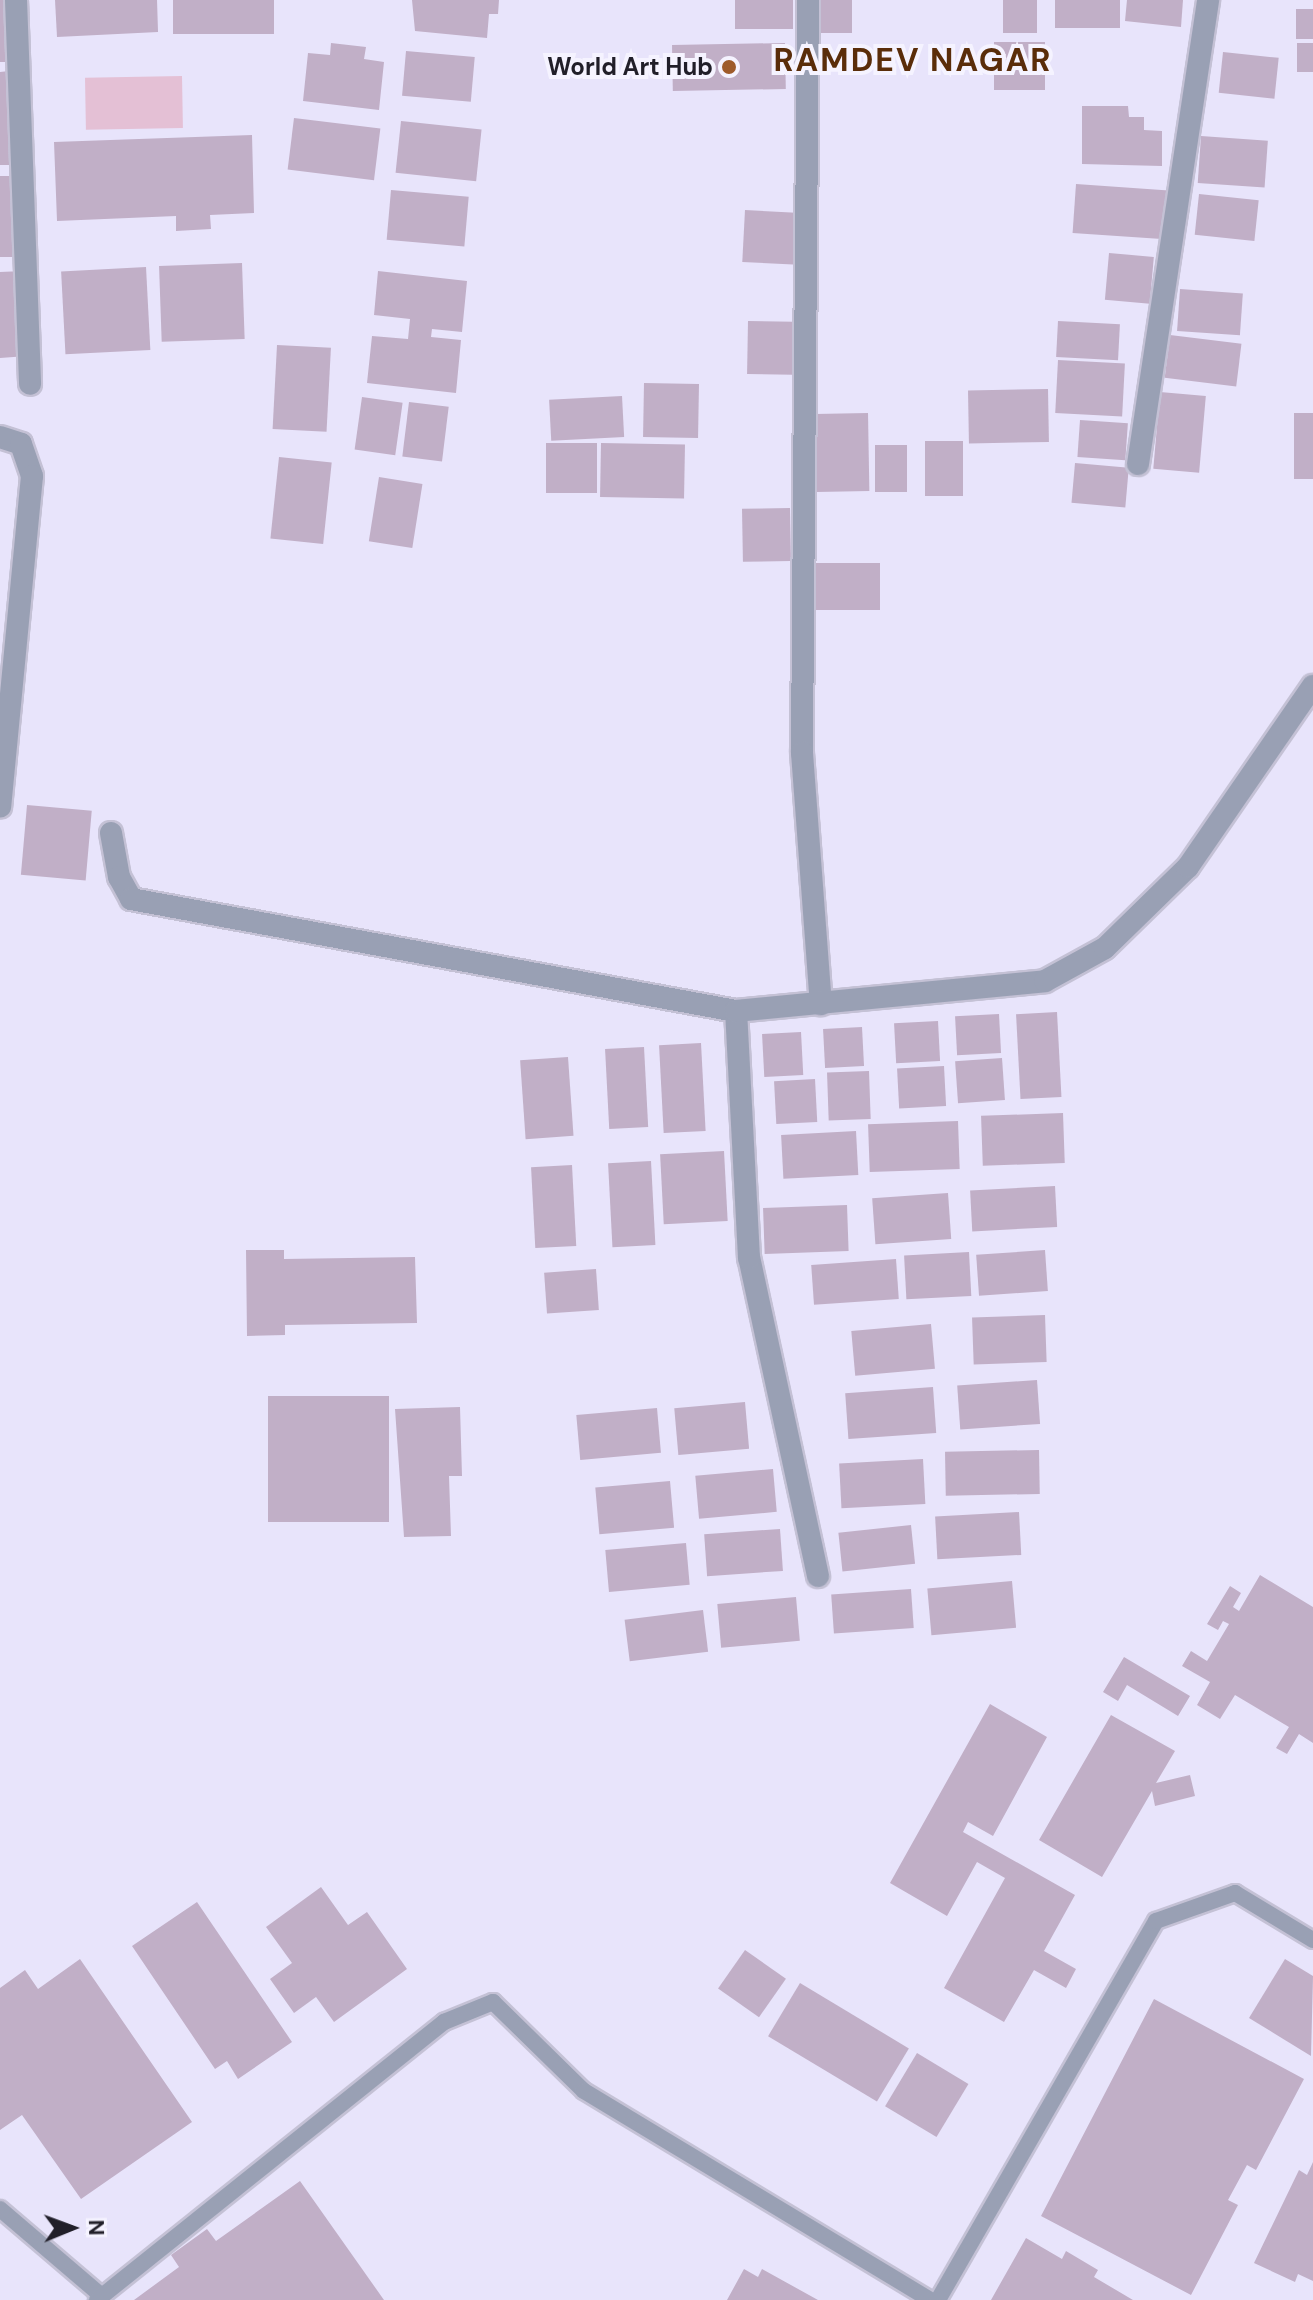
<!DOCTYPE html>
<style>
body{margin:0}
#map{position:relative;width:1313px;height:2300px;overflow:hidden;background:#e8e4fb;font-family:"DM Sans",sans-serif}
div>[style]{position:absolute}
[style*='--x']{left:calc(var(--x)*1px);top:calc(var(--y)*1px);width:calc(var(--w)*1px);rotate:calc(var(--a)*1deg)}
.green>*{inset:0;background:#e4c0d5;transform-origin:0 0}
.building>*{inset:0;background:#c1afc7;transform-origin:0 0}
.roads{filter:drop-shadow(2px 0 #c4c1d5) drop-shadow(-2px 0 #c4c1d5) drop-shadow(0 2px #c4c1d5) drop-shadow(0 -2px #c4c1d5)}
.service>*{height:16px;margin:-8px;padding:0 8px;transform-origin:8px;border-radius:8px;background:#99a0b4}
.minor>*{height:22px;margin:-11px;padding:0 11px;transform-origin:11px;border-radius:11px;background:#99a0b4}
.dots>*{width:22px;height:22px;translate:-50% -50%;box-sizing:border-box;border:4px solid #f5f3ff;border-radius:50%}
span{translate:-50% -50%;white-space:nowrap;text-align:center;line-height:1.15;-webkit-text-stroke:8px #f5f3ff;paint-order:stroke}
.poi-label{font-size:24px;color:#211f29;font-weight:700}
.right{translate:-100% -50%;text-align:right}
.district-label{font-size:32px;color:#5a2d0a;font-weight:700;letter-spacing:2px}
.north{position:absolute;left:32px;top:2188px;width:80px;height:80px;-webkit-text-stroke:6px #f5f3ff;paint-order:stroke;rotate:89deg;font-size:22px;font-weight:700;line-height:32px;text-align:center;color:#211f29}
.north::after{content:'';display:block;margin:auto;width:28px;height:36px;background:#211f29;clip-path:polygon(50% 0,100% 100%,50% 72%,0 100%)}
</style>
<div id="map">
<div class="green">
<i style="left:182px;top:76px;width:52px;height:97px;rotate:89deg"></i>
</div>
<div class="building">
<i style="clip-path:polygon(0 0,4px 0,6px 62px,0 62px)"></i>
<i style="clip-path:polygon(55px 0,157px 0,158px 32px,57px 37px)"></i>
<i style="left:173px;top:0;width:101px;height:34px"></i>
<i style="clip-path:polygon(412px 0,499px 0,498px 14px,489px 14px,487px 38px,415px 31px)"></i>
<i style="left:735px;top:0;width:58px;height:29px"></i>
<i style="left:811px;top:0;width:41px;height:33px"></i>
<i style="left:1003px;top:0;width:34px;height:33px"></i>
<i style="left:1055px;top:0;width:65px;height:28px"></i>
<i style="clip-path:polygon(1127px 0,1183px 0,1181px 27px,1125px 21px)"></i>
<i style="left:1313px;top:9px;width:30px;height:17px;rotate:90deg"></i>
<i style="left:1045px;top:42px;width:48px;height:51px;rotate:90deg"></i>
<i style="clip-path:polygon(331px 43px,366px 47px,364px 59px,384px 62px,379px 110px,303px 101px,308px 53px,330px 55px)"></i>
<i style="left:785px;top:43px;width:46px;height:113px;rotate:89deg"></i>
<i style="left:1313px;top:43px;width:29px;height:16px;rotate:90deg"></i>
<i style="left:406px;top:51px;width:69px;height:45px;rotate:5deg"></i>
<i style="left:1223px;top:52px;width:56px;height:41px;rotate:6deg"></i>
<i style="clip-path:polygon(9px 71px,12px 165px,0 165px,0 72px)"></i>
<i style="clip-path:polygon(1082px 106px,1128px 106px,1129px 117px,1144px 117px,1144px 130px,1162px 131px,1162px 166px,1082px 164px)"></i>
<i style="left:294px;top:118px;width:87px;height:52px;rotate:7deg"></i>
<i style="left:401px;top:121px;width:81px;height:52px;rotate:6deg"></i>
<i style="clip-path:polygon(252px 135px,254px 213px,210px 215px,211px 229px,176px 231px,176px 216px,57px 221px,54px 142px)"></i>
<i style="left:1201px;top:136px;width:67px;height:47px;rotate:4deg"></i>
<i style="left:0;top:176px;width:13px;height:81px"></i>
<i style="left:1076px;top:184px;width:93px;height:49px;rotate:4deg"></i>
<i style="left:391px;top:190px;width:78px;height:50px;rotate:5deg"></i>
<i style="left:1199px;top:194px;width:60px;height:41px;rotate:6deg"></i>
<i style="left:745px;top:210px;width:51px;height:52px;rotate:3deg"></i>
<i style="left:1109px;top:253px;width:45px;height:47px;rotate:5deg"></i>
<i style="left:242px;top:263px;width:76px;height:83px;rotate:88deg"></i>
<i style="left:146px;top:267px;width:83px;height:85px;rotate:87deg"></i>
<i style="clip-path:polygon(23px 271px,27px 356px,0 358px,0 272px)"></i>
<i style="clip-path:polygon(378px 271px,467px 281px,462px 332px,432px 329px,431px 337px,461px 340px,456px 393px,367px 383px,372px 336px,408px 339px,410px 319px,374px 315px)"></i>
<i style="left:1180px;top:289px;width:63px;height:42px;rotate:4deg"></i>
<i style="left:748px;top:321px;width:46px;height:53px;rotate:1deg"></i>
<i style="left:1058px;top:321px;width:62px;height:36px;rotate:3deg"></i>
<i style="left:1170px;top:335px;width:72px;height:43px;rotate:7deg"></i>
<i style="left:277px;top:345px;width:54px;height:84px;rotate:3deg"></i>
<i style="left:1058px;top:360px;width:67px;height:53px;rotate:3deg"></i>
<i style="left:644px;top:383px;width:55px;height:54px;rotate:1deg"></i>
<i style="left:1048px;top:389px;width:53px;height:80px;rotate:89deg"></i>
<i style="left:1160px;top:392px;width:46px;height:77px;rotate:5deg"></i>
<i style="left:622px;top:396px;width:41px;height:73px;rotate:87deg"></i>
<i style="left:362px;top:397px;width:41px;height:53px;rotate:8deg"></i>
<i style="left:409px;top:402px;width:40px;height:55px;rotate:7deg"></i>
<i style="left:868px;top:413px;width:78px;height:53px;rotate:89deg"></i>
<i style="left:1313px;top:413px;width:66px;height:19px;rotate:90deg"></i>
<i style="left:1080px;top:420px;width:48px;height:37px;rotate:4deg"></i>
<i style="left:925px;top:441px;width:38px;height:55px"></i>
<i style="left:546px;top:443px;width:51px;height:50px"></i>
<i style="left:601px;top:443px;width:84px;height:54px;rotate:1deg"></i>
<i style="left:875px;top:445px;width:32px;height:47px"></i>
<i style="left:279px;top:457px;width:53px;height:82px;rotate:6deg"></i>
<i style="left:1075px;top:463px;width:54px;height:40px;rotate:5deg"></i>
<i style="left:379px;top:477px;width:44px;height:65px;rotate:9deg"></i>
<i style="left:790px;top:508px;width:53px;height:48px;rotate:89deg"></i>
<i style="left:816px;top:563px;width:64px;height:47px"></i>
<i style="left:27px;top:805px;width:65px;height:70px;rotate:5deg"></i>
<i style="left:1057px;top:1012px;width:85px;height:41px;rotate:87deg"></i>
<i style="left:999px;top:1014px;width:39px;height:44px;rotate:87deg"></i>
<i style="left:938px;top:1021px;width:40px;height:44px;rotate:87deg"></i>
<i style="left:862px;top:1027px;width:39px;height:39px;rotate:87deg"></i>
<i style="left:801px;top:1032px;width:43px;height:39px;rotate:87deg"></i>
<i style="left:701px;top:1043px;width:88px;height:42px;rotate:87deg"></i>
<i style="left:644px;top:1047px;width:80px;height:39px;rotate:87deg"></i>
<i style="left:568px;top:1057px;width:79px;height:48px;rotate:86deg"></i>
<i style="left:1002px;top:1058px;width:42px;height:47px;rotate:86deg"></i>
<i style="left:944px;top:1066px;width:40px;height:47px;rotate:87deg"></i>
<i style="left:869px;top:1071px;width:48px;height:42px;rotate:88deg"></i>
<i style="left:815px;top:1079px;width:43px;height:41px;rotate:87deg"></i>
<i style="left:1063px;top:1113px;width:50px;height:82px;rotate:88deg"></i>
<i style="left:958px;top:1121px;width:48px;height:90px;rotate:88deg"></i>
<i style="left:856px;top:1131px;width:44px;height:75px;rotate:87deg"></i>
<i style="left:724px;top:1151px;width:70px;height:64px;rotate:87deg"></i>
<i style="left:651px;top:1161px;width:84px;height:43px;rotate:87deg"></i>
<i style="left:572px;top:1165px;width:81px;height:41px;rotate:87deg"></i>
<i style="left:1055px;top:1186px;width:41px;height:85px;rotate:87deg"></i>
<i style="left:948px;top:1193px;width:46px;height:76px;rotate:86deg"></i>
<i style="left:847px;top:1205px;width:46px;height:84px;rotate:88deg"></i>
<i style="clip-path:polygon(246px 1250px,284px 1250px,284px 1259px,415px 1257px,417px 1323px,285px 1325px,285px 1335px,247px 1336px)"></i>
<i style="left:1045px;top:1250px;width:41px;height:69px;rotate:86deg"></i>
<i style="left:969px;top:1252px;width:44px;height:65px;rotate:87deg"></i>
<i style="left:896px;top:1259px;width:40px;height:85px;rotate:86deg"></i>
<i style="left:596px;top:1269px;width:41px;height:52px;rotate:86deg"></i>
<i style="left:1045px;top:1315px;width:47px;height:73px;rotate:88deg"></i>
<i style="left:931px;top:1324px;width:45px;height:80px;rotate:85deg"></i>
<i style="left:1037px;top:1380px;width:44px;height:80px;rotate:86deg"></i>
<i style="left:933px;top:1387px;width:46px;height:88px;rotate:86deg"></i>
<i style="left:389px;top:1396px;width:126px;height:121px;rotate:90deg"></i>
<i style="left:745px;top:1402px;width:47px;height:71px;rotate:85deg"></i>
<i style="clip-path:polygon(460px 1407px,462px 1476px,449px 1476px,451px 1536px,404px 1537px,395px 1409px)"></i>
<i style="left:657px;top:1408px;width:45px;height:81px;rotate:85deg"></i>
<i style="left:1039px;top:1450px;width:44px;height:94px;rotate:89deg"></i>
<i style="left:923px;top:1459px;width:45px;height:84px;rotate:87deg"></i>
<i style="left:773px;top:1469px;width:43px;height:78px;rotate:85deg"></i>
<i style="left:670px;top:1481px;width:47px;height:75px;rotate:85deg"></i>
<i style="left:1019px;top:1512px;width:43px;height:84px;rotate:87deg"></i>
<i style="left:911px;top:1525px;width:39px;height:73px;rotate:84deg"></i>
<i style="left:780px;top:1529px;width:42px;height:76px;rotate:86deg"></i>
<i style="left:686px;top:1543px;width:42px;height:81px;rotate:85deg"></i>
<i style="clip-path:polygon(1260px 1575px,1313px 1607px,1313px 1743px,1299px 1734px,1287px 1754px,1276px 1748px,1289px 1727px,1235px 1695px,1220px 1719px,1197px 1705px,1210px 1682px,1182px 1666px,1191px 1651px,1207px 1661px,1229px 1624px,1223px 1621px,1218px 1630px,1207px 1624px,1230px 1586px,1241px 1593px,1233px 1607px,1239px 1611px)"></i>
<i style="left:1012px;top:1581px;width:47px;height:85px;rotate:85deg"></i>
<i style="left:911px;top:1589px;width:39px;height:80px;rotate:86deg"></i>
<i style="left:796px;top:1597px;width:44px;height:79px;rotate:85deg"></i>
<i style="left:703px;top:1610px;width:42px;height:79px;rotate:83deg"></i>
<i style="clip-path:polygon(1124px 1657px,1190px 1696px,1178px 1716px,1127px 1685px,1118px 1701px,1103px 1692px)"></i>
<i style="clip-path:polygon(990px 1704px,1047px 1737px,993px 1836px,968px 1822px,963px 1832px,1075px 1895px,1044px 1951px,1076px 1969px,1066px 1988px,1034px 1970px,1004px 2022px,944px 1988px,1005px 1878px,977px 1862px,947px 1916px,890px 1883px)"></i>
<i style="clip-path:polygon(1111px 1715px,1175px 1751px,1156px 1783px,1190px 1775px,1195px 1796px,1155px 1806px,1152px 1791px,1102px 1877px,1039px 1840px)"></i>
<i style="clip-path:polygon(321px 1887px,348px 1925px,367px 1912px,407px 1969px,334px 2022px,316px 1997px,294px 2013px,270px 1979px,292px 1963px,266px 1927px)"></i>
<i style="clip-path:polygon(197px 1902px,292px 2042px,238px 2079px,227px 2061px,215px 2069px,132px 1946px)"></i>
<i style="left:745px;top:1950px;width:50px;height:47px;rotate:35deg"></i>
<i style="clip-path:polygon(80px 1959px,192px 2122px,81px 2199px,22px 2115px,0 2130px,0 1988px,25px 1970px,38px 1989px)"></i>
<i style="clip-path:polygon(1285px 1959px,1313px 1976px,1311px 2056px,1249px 2018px)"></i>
<i style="left:800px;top:1983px;width:127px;height:62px;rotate:31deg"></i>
<i style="clip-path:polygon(1154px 1999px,1304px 2079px,1256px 2170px,1247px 2165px,1228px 2200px,1238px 2205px,1191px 2295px,1041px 2216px)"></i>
<i style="left:917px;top:2053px;width:60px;height:62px;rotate:31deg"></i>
<i style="clip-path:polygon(1313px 2162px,1313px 2281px,1298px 2274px,1295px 2282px,1254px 2263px,1299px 2170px,1307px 2175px)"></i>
<i style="clip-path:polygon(300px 2181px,384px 2300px,134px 2300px,179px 2267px,171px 2255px,207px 2229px,216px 2241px)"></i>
<i style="clip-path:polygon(1026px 2238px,1062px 2259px,1066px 2251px,1098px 2270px,1094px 2277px,1133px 2300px,991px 2300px)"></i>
<i style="clip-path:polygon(744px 2269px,758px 2277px,762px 2269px,818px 2300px,727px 2300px)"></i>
</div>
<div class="roads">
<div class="service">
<i style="--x:0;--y:2209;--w:134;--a:40.5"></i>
<i style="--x:97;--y:2300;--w:445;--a:-38.7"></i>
<i style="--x:444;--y:2022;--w:53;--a:-22.2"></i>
<i style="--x:493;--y:2002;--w:127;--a:44.4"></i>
<i style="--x:584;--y:2091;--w:404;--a:31.1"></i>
<i style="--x:938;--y:2300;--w:437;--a:-60.1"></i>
<i style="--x:1156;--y:1921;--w:84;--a:-19.5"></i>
<i style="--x:1235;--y:1893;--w:91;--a:31.1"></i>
</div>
<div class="minor">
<i style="--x:16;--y:0;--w:384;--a:87.9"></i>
<i style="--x:808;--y:0;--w:753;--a:90.46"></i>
<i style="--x:802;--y:753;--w:252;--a:85.7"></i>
<i style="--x:0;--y:437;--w:22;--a:18"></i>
<i style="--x:21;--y:444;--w:34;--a:71"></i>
<i style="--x:32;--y:476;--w:332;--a:95.5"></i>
<i style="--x:1138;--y:464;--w:469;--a:-81.4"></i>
<i style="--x:111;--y:833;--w:45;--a:79.7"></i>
<i style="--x:119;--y:877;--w:25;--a:61"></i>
<i style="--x:131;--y:899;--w:615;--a:10.49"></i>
<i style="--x:818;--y:1576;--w:325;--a:-102.2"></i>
<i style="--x:749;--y:1258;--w:247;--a:-93"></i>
<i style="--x:736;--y:1011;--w:310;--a:-5.5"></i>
<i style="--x:1045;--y:981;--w:68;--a:-28.8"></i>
<i style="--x:1105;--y:948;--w:116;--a:-44.3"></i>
<i style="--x:1188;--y:867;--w:220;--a:-55.4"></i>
</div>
</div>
<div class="dots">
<i style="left:729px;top:67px;background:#9e5b2b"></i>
</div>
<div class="poi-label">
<span class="right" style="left:713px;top:67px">World Art Hub</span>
</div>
<div class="district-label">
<span style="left:913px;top:60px">RAMDEV NAGAR</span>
</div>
<div class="north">N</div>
</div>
